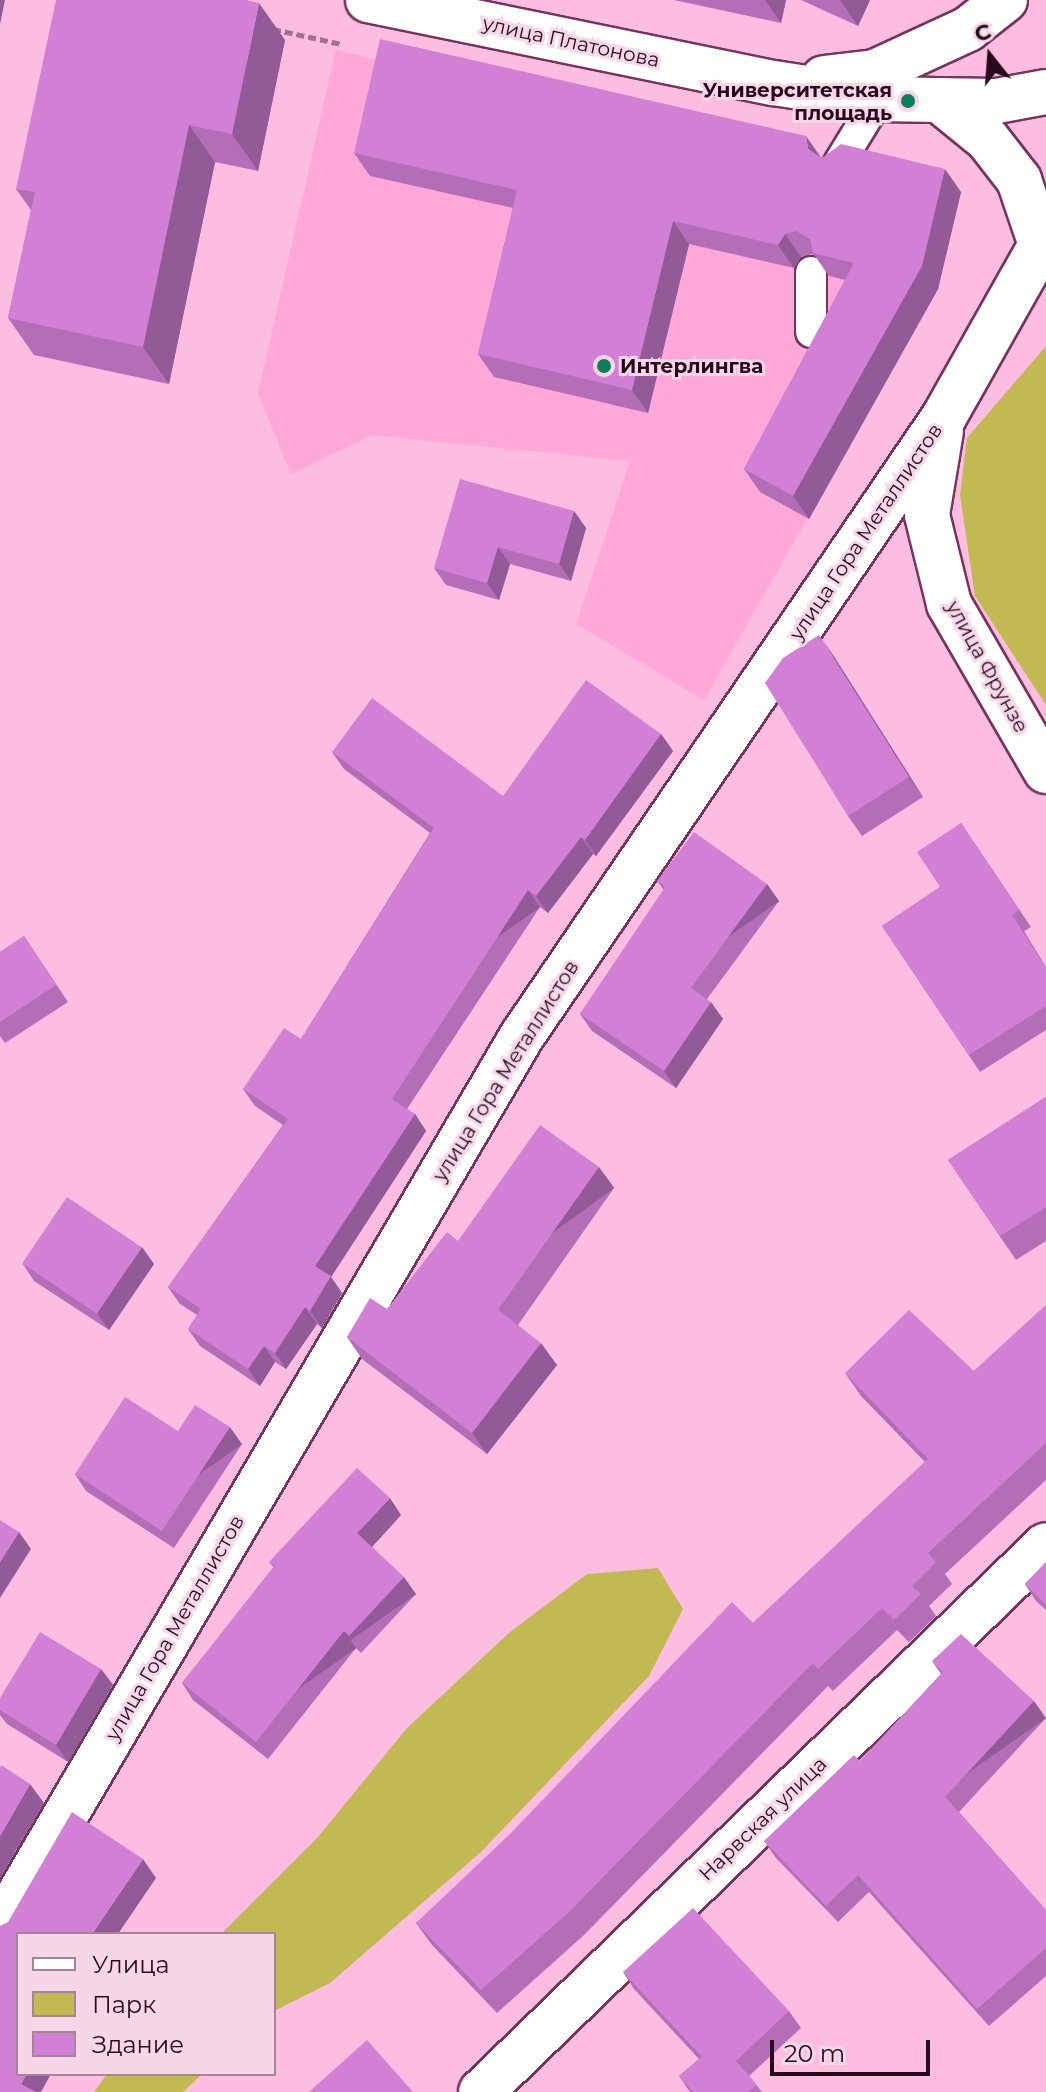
<!DOCTYPE html>
<meta charset="utf-8">
<style>
body{margin:0}
#map{position:relative;width:1046px;height:2092px;overflow:hidden;background:#fdbde0;font-family:Montserrat,sans-serif}
div>[style]{position:absolute}
[style*='--x']{left:calc(var(--x)*1px);top:calc(var(--y)*1px);width:calc(var(--w)*1px);rotate:calc(var(--a)*1deg)}
.built>*{inset:0;background:#fea8d9}
.green>*{inset:0;background:#c1b952}
.path>*{height:5px;margin-top:-2.5px;transform-origin:0;background:repeating-linear-gradient(90deg,#a2718d 0 8px,transparent 0 12px)}
.roads{filter:drop-shadow(2px 0 #76335c) drop-shadow(-2px 0 #76335c) drop-shadow(0 2px #76335c) drop-shadow(0 -2px #76335c)}
.lane>*{height:30px;margin:-15px;padding:0 15px;transform-origin:15px;border-radius:15px;background:#fff}
.street>*{height:44px;margin:-22px;padding:0 22px;transform-origin:22px;border-radius:22px;background:#fff}
.secondary>*{height:44px;margin:-22px;padding:0 22px;transform-origin:22px;border-radius:22px;background:#fff}
.wall>*{inset:0;background:#b46eb8}
.shaded-wall>*{inset:0;background:#925a96;transform-origin:0 0}
.building>*{inset:0;background:#d180d6;transform-origin:0 0}
.dots>*{width:22px;height:22px;translate:-50% -50%;box-sizing:border-box;border:4px solid #f6d6e7;border-radius:50%}
span{translate:-50% -50%;white-space:nowrap;text-align:center;line-height:1.15;-webkit-text-stroke:6px #f6d6e7;paint-order:stroke}
.street-label{font-size:20px;color:#270b1d}
.poi-label{font-size:20px;color:#270b1d;font-weight:700}
.right{translate:-100% -50%;text-align:right}
.left{translate:0 -50%;text-align:left}
.legend{position:absolute;left:16px;top:1932px;width:260px;height:144px;box-sizing:border-box;background:#f6d6e7;border:2px solid #a38596;margin:0;padding:10px 14px;list-style:none;font-size:24px;color:#270b1d}
.legend li{display:flex;align-items:center;gap:16px;height:40px}
.legend b{width:40px;border:2px solid #a38596}
.north{position:absolute;left:950px;top:16px;width:80px;height:80px;-webkit-text-stroke:6px #f6d6e7;paint-order:stroke;rotate:343deg;font-size:22px;font-weight:700;line-height:32px;text-align:center;color:#270b1d}
.north::after{content:'';display:block;margin:auto;width:28px;height:36px;background:#270b1d;clip-path:polygon(50% 0,100% 100%,50% 72%,0 100%)}
.scale{position:absolute;left:770px;top:2040px;width:160px;height:36px;box-sizing:border-box;border:4px solid #270b1d;border-top:0;padding-left:10px;font-size:24px;line-height:28px;white-space:nowrap;color:#270b1d;-webkit-text-stroke:6px #f6d6e7;paint-order:stroke}
</style>
<div id="map">
<div class="built">
<i style="clip-path:polygon(336px 50px,961px 192px,938px 289px,704px 700px,576px 624px,630px 461px,372px 435px,291px 474px,258px 393px)"></i>
</div>
<div class="green">
<i style="clip-path:polygon(1046px 346px,1046px 705px,975px 596px,960px 495px,967px 438px)"></i>
<i style="clip-path:polygon(658px 1568px,683px 1609px,649px 1676px,481px 1852px,330px 1983px,274px 2011px,274px 1934px,221px 1934px,318px 1837px,407px 1728px,510px 1632px,587px 1574px)"></i>
<i style="clip-path:polygon(107px 2074px,202px 2074px,183px 2092px,94px 2092px)"></i>
</div>
<div class="path">
<i style="--x:273;--y:29;--w:70;--a:12.4"></i>
</div>
<div class="roads">
<div class="lane">
<i style="--x:839;--y:163;--w:75;--a:-58.6"></i>
<i style="--x:811;--y:272;--w:60;--a:90"></i>
</div>
<div class="street">
<i style="--x:941;--y:431;--w:85;--a:99.5"></i>
<i style="--x:927;--y:515;--w:92;--a:76.1"></i>
<i style="--x:949;--y:604;--w:193;--a:59.9"></i>
<i style="--x:0;--y:1927;--w:1033;--a:-59.64"></i>
<i style="--x:522;--y:1036;--w:749;--a:-55.72"></i>
<i style="--x:944;--y:417;--w:208;--a:-60.6"></i>
<i style="--x:481;--y:2092;--w:786;--a:-44.07"></i>
</div>
<div class="secondary">
<i style="--x:368;--y:0;--w:414;--a:11.6"></i>
<i style="--x:774;--y:83;--w:105;--a:8.7"></i>
<i style="--x:878;--y:99;--w:119;--a:1"></i>
<i style="--x:997;--y:101;--w:50;--a:-10.4"></i>
<i style="--x:824;--y:78;--w:51;--a:-6.7"></i>
<i style="--x:875;--y:72;--w:102;--a:-24.8"></i>
<i style="--x:968;--y:29;--w:47;--a:-38.1"></i>
<i style="--x:939;--y:100;--w:63;--a:39.2"></i>
<i style="--x:988;--y:140;--w:51;--a:52.2"></i>
<i style="--x:1019;--y:180;--w:72;--a:71.3"></i>
</div>
</div>
<div class="wall">
<i style="clip-path:polygon(674px 0,786px 0,781px 23px)"></i>
<i style="clip-path:polygon(801px 0,870px 0,858px 26px)"></i>
<i style="clip-path:polygon(285px 40px,258px 171px,215px 162px,169px 384px,34px 355px,8px 318px,31px 210px,16px 189px)"></i>
<i style="clip-path:polygon(354px 153px,821px 157px,961px 192px,938px 289px,809px 519px,760px 492px,744px 469px,845px 280px,829px 276px,815px 256px,812px 254px,801px 257px,794px 268px,689px 244px,648px 413px,494px 377px,478px 354px,513px 208px,370px 176px)"></i>
<i style="clip-path:polygon(574px 511px,586px 528px,571px 581px,510px 564px,499px 600px,446px 585px,434px 568px)"></i>
<i style="clip-path:polygon(833px 655px,923px 797px,862px 836px,848px 816px)"></i>
<i style="clip-path:polygon(661px 734px,673px 751px,596px 856px,593px 854px,548px 913px,540px 907px,407px 1109px,415px 1114px,426px 1131px,331px 1277px,342px 1293px,322px 1328px,317px 1324px,286px 1369px,275px 1362px,260px 1386px,200px 1346px,188px 1329px,197px 1315px,180px 1304px,168px 1287px,283px 1125px,255px 1106px,243px 1089px,301px 1039px,430px 833px,344px 769px,332px 752px,503px 796px)"></i>
<i style="clip-path:polygon(961px 823px,1031px 927px,1024px 931px,1046px 967px,1046px 1030px,980px 1072px,882px 926px,940px 887px)"></i>
<i style="clip-path:polygon(657px 881px,767px 884px,779px 901px,707px 999px,723px 1019px,676px 1088px,592px 1031px,580px 1014px,664px 890px)"></i>
<i style="clip-path:polygon(24px 936px,68px 1002px,5px 1043px,0 1036px,0 952px)"></i>
<i style="clip-path:polygon(1046px 1097px,1046px 1241px,1016px 1260px,948px 1160px)"></i>
<i style="clip-path:polygon(614px 1188px,518px 1325px,557px 1365px,487px 1454px,362px 1359px,347px 1337px,387px 1309px,458px 1241px)"></i>
<i style="clip-path:polygon(23px 1264px,154px 1264px,109px 1330px,34px 1281px)"></i>
<i style="clip-path:polygon(1046px 1305px,1046px 1480px,945px 1574px,952px 1584px,929px 1606px,936px 1616px,909px 1642px,897px 1630px,833px 1691px,828px 1686px,584px 1935px,497px 2013px,432px 1945px,416px 1923px,753px 1623px,925px 1462px,861px 1396px,845px 1373px,974px 1371px)"></i>
<i style="clip-path:polygon(242px 1444px,174px 1548px,86px 1491px,75px 1474px)"></i>
<i style="clip-path:polygon(401px 1515px,372px 1547px,416px 1594px,361px 1653px,356px 1648px,268px 1759px,193px 1700px,182px 1683px,274px 1568px,269px 1562px)"></i>
<i style="clip-path:polygon(1046px 1562px,1046px 1610px,1036px 1601px,1025px 1584px)"></i>
<i style="clip-path:polygon(932px 1661px,1046px 1718px,959px 1812px,1046px 1910px,1046px 1976px,989px 2026px,869px 1892px,838px 1922px,776px 1858px,764px 1841px,860px 1761px,941px 1674px)"></i>
<i style="clip-path:polygon(101px 1669px,113px 1685px,68px 1762px,7px 1724px,0 1715px,0 1698px)"></i>
<i style="clip-path:polygon(623px 1972px,789px 2011px,801px 2028px,749px 2076px,762px 2092px,690px 2092px,679px 2076px,699px 2059px,634px 1989px)"></i>
</div>
<div class="shaded-wall">
<i style="clip-path:polygon(0 0,5px 0,0 24px)"></i>
<i style="clip-path:polygon(765px 0,786px 0,781px 23px)"></i>
<i style="clip-path:polygon(840px 0,870px 0,858px 26px)"></i>
<i style="clip-path:polygon(259px 3px,285px 40px,258px 171px,232px 134px)"></i>
<i style="clip-path:polygon(189px 125px,215px 162px,169px 384px,143px 347px)"></i>
<i style="clip-path:polygon(806px 136px,822px 159px,808px 149px)"></i>
<i style="clip-path:polygon(945px 169px,961px 192px,938px 289px,809px 519px,793px 496px)"></i>
<i style="clip-path:polygon(673px 221px,689px 244px,648px 413px,632px 390px)"></i>
<i style="clip-path:polygon(785px 234px,801px 257px,794px 268px,778px 245px)"></i>
<i style="clip-path:polygon(574px 511px,586px 528px,571px 581px,559px 564px)"></i>
<i style="clip-path:polygon(498px 547px,510px 564px,499px 600px,487px 583px)"></i>
<i style="clip-path:polygon(819px 635px,833px 655px,923px 797px,909px 777px)"></i>
<i style="clip-path:polygon(661px 734px,673px 751px,596px 856px,585px 840px)"></i>
<i style="clip-path:polygon(581px 837px,593px 854px,548px 913px,536px 896px)"></i>
<i style="left:767px;top:884px;width:21px;height:129px;rotate:55deg"></i>
<i style="left:528px;top:890px;width:21px;height:249px;rotate:55deg"></i>
<i style="clip-path:polygon(711px 1002px,723px 1019px,676px 1088px,664px 1071px)"></i>
<i style="clip-path:polygon(415px 1114px,426px 1131px,331px 1277px,342px 1293px,322px 1328px,310px 1311px,315px 1266px)"></i>
<i style="left:599px;top:1167px;width:26px;height:175px;rotate:54deg"></i>
<i style="clip-path:polygon(142px 1247px,154px 1264px,109px 1330px,97px 1313px)"></i>
<i style="clip-path:polygon(305px 1307px,317px 1324px,286px 1369px,275px 1353px)"></i>
<i style="clip-path:polygon(541px 1343px,557px 1365px,487px 1454px,472px 1433px)"></i>
<i style="clip-path:polygon(264px 1346px,275px 1362px,260px 1386px,248px 1369px)"></i>
<i style="left:230px;top:1427px;width:21px;height:124px;rotate:55deg"></i>
<i style="clip-path:polygon(390px 1498px,401px 1515px,369px 1550px,357px 1533px)"></i>
<i style="clip-path:polygon(19px 1532px,31px 1549px,0 1598px,0 1562px)"></i>
<i style="left:404px;top:1577px;width:21px;height:81px;rotate:55deg"></i>
<i style="left:344px;top:1631px;width:21px;height:142px;rotate:55deg"></i>
<i style="clip-path:polygon(101px 1669px,113px 1685px,68px 1762px,56px 1745px)"></i>
<i style="left:1034px;top:1701px;width:21px;height:131px;rotate:55deg"></i>
<i style="clip-path:polygon(30px 1784px,44px 1803px,0 1878px,0 1836px)"></i>
<i style="clip-path:polygon(143px 1859px,156px 1878px,118px 1934px,92px 1934px)"></i>
<i style="clip-path:polygon(27px 2074px,51px 2074px,41px 2092px,27px 2092px,21px 2084px)"></i>
</div>
<div class="building">
<i style="clip-path:polygon(56px 0,246px 0,259px 3px,232px 134px,189px 125px,143px 347px,8px 318px,35px 192px,16px 189px)"></i>
<i style="clip-path:polygon(380px 39px,806px 136px,808px 149px,822px 158px,841px 144px,945px 169px,922px 266px,793px 496px,744px 469px,854px 263px,813px 253px,810px 239px,796px 231px,785px 234px,778px 245px,673px 221px,632px 390px,478px 354px,517px 190px,354px 153px)"></i>
<i style="clip-path:polygon(460px 479px,574px 511px,559px 564px,498px 547px,487px 583px,434px 568px)"></i>
<i style="clip-path:polygon(819px 635px,909px 777px,848px 816px,765px 683px,783px 658px)"></i>
<i style="clip-path:polygon(586px 680px,661px 734px,585px 840px,581px 837px,536px 896px,528px 890px,392px 1099px,415px 1114px,315px 1266px,331px 1276px,310px 1311px,305px 1307px,275px 1353px,264px 1346px,248px 1369px,188px 1329px,201px 1309px,168px 1287px,288px 1119px,243px 1089px,284px 1028px,301px 1039px,434px 828px,332px 752px,372px 698px,503px 796px)"></i>
<i style="clip-path:polygon(961px 823px,1019px 910px,1012px 915px,1046px 968px,1046px 1006px,969px 1055px,882px 926px,940px 887px,917px 852px)"></i>
<i style="clip-path:polygon(694px 832px,767px 884px,691px 988px,711px 1002px,664px 1071px,580px 1014px,665px 887px,657px 881px)"></i>
<i style="clip-path:polygon(24px 936px,56px 985px,0 1022px,0 952px)"></i>
<i style="clip-path:polygon(1046px 1097px,1046px 1207px,1000px 1236px,948px 1160px)"></i>
<i style="clip-path:polygon(540px 1125px,599px 1167px,498px 1310px,541px 1343px,472px 1433px,347px 1337px,370px 1298px,387px 1309px,447px 1232px,458px 1241px)"></i>
<i style="left:67px;top:1197px;width:90px;height:80px;rotate:34deg"></i>
<i style="clip-path:polygon(1046px 1305px,1046px 1443px,928px 1553px,936px 1562px,912px 1586px,921px 1594px,894px 1620px,882px 1608px,818px 1669px,813px 1663px,568px 1913px,481px 1990px,416px 1923px,510px 1834px,732px 1602px,753px 1623px,928px 1459px,845px 1373px,909px 1310px,974px 1371px)"></i>
<i style="clip-path:polygon(125px 1397px,178px 1431px,195px 1405px,230px 1427px,162px 1531px,75px 1474px)"></i>
<i style="clip-path:polygon(357px 1468px,390px 1498px,357px 1533px,404px 1577px,349px 1636px,344px 1631px,256px 1742px,182px 1683px,274px 1566px,269px 1562px)"></i>
<i style="clip-path:polygon(0 1520px,19px 1532px,0 1562px)"></i>
<i style="clip-path:polygon(1046px 1562px,1046px 1605px,1025px 1584px)"></i>
<i style="clip-path:polygon(40px 1632px,101px 1669px,56px 1745px,0 1710px,0 1698px)"></i>
<i style="clip-path:polygon(961px 1634px,1034px 1701px,945px 1797px,1046px 1910px,1046px 1948px,977px 2009px,858px 1875px,826px 1906px,764px 1841px,854px 1755px,860px 1761px,943px 1672px,932px 1661px)"></i>
<i style="clip-path:polygon(1px 1765px,30px 1784px,0 1836px,0 1768px)"></i>
<i style="clip-path:polygon(72px 1812px,143px 1859px,92px 1934px,18px 1934px,18px 2074px,27px 2074px,21px 2084px,36px 2092px,0 2092px,0 1926px,8px 1922px)"></i>
<i style="clip-path:polygon(693px 1908px,789px 2011px,736px 2061px,757px 2085px,748px 2092px,693px 2092px,679px 2076px,702px 2057px,623px 1972px)"></i>
<i style="clip-path:polygon(367px 2040px,413px 2092px,309px 2092px)"></i>
</div>
<div class="dots">
<i style="left:908px;top:101px;background:#0b7e5a"></i>
<i style="left:604px;top:366px;background:#0b7e5a"></i>
</div>
<div class="street-label">
<span style="left:571px;top:42px;rotate:12deg">улица Платонова</span>
<span style="left:866px;top:532px;rotate:-56deg">улица Гора Металлистов</span>
<span style="left:987px;top:667px;rotate:61deg">улица Фрунзе</span>
<span style="left:506px;top:1071px;rotate:-58deg">улица Гора Металлистов</span>
<span style="left:175px;top:1628px;rotate:-60deg">улица Гора Металлистов</span>
<span style="left:763px;top:1819px;rotate:-44deg">Нарвская улица</span>
</div>
<div class="poi-label">
<span class="right" style="left:892px;top:102px">Университетская<br>площадь</span>
<span class="left" style="left:620px;top:366px">Интерлингва</span>
</div>
<ul class="legend">
<li><b style="height:10px;background:#fff"></b>Улица</li>
<li><b style="height:22px;background:#c1b952"></b>Парк</li>
<li><b style="height:22px;background:#d180d6"></b>Здание</li>
</ul>
<div class="north">С</div>
<div class="scale">20 m</div>
</div>
